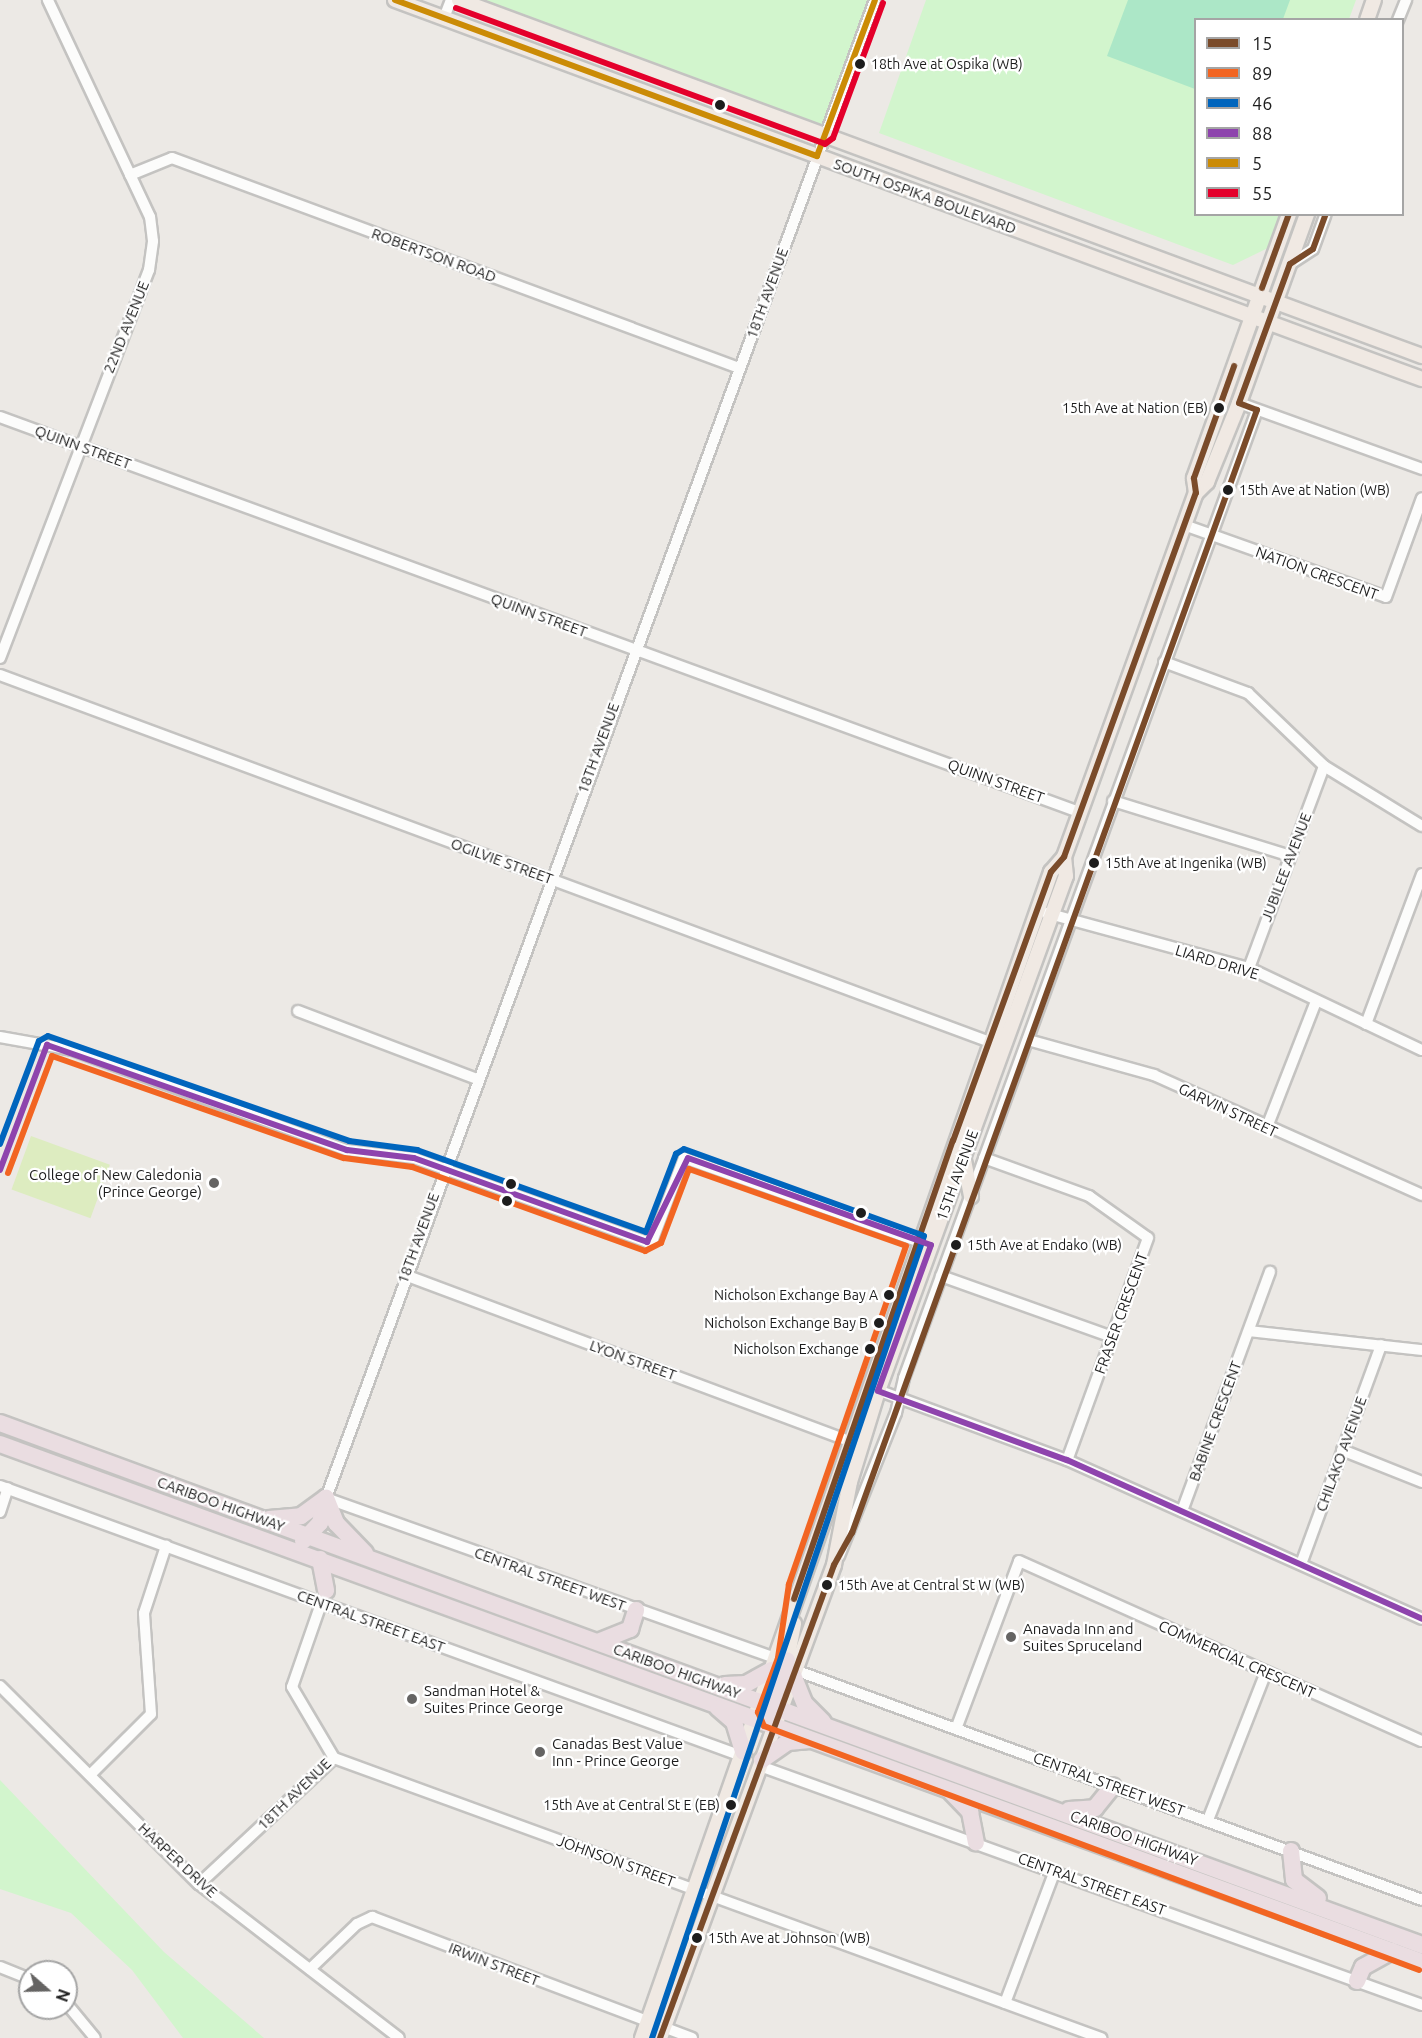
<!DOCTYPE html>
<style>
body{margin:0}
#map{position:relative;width:1422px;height:2038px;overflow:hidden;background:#ece9e5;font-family:Ubuntu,sans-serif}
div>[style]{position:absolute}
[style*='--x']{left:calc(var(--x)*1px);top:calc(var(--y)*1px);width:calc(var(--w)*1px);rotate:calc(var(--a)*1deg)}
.grass>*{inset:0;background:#ddecc0;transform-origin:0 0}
.park>*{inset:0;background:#d2f5cd}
.pitch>*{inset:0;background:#ace7c7}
.roads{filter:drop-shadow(2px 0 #c4c3c1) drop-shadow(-2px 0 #c4c3c1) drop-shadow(0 2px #c4c3c1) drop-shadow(0 -2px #c4c3c1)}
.minor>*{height:10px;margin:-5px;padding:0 5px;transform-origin:5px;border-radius:5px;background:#fcfcfb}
.major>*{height:14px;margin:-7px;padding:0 7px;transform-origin:7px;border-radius:7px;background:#f0e9e3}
.highway>*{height:16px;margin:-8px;padding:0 8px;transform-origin:8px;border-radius:8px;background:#eadde1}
.bus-1>*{height:6px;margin:-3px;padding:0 3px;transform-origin:3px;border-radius:3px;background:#7a4b2a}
.bus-2>*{height:6px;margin:-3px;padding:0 3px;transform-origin:3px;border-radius:3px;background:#f26522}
.bus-3>*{height:6px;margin:-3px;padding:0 3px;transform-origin:3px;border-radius:3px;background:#0065bd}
.bus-4>*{height:6px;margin:-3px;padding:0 3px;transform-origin:3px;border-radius:3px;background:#8e44ad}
.bus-5>*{height:6px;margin:-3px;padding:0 3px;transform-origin:3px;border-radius:3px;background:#cb8b06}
.bus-6>*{height:6px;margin:-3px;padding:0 3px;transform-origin:3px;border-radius:3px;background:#e4002b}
.dots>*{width:16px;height:16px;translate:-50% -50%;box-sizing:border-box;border:3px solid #fff;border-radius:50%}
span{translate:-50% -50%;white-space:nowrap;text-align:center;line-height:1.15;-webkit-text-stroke:4.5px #fff;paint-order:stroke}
.bus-label{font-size:14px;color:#1d1d1d}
.left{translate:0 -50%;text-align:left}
.right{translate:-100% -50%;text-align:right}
.street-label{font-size:15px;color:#1d1d1d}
.poi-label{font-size:15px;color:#1d1d1d}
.legend{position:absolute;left:1194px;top:18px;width:210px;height:198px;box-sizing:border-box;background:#fff;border:2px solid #a5a5a5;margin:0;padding:8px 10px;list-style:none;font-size:18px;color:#1d1d1d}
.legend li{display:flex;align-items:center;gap:12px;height:30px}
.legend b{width:30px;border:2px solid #a5a5a5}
.north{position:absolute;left:18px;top:1960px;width:60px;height:60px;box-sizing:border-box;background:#fff;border:2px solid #a5a5a5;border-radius:50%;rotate:110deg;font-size:16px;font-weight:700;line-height:24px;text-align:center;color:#1d1d1d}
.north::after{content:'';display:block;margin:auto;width:21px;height:27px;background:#656463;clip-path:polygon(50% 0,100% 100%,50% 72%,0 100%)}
</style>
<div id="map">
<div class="grass">
<i style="left:31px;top:1136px;width:84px;height:57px;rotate:20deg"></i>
</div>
<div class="park">
<i style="clip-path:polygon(462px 0,873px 0,824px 134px)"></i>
<i style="clip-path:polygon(926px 0,1356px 0,1349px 19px,1196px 20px,1196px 214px,1280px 215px,1268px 248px,1233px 265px,879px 133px)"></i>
<i style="clip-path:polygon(0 1780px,164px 1952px,264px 2038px,183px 2038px,132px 1970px,71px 1913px,0 1889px)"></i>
</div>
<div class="pitch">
<i style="clip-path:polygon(1128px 0,1290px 0,1283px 19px,1196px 20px,1195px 89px,1107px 56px)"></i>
</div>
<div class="roads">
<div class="minor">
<i style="--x:444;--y:18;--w:19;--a:-69"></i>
<i style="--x:1398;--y:20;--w:22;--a:-68"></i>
<i style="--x:130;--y:175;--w:45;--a:-22"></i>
<i style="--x:172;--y:158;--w:605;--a:20.32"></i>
<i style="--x:1290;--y:264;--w:27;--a:-33"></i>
<i style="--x:1313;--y:249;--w:37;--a:-70"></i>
<i style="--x:1239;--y:403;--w:195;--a:19.8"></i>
<i style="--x:0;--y:417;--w:1149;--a:20.11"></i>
<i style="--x:1184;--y:525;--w:214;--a:19.6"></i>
<i style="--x:1386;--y:597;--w:105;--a:-70"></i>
<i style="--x:0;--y:658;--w:416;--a:-69"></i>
<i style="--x:149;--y:270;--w:29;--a:-82"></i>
<i style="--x:153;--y:241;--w:24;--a:-97"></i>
<i style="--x:150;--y:217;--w:240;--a:-115.2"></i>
<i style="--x:1164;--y:662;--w:90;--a:20.3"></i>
<i style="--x:1248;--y:693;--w:105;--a:43.8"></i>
<i style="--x:1324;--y:766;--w:115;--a:31.5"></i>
<i style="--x:0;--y:675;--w:1064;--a:20.34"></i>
<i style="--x:1113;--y:801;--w:186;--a:17.2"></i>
<i style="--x:1046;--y:913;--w:210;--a:15.2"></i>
<i style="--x:1249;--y:968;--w:191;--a:25.4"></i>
<i style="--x:1249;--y:968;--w:215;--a:-69.6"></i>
<i style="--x:298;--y:1011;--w:191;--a:20.8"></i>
<i style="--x:1366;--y:1024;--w:160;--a:-69.5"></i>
<i style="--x:0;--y:1037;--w:74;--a:10.1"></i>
<i style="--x:73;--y:1050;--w:292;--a:20.1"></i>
<i style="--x:347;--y:1150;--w:67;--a:6.8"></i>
<i style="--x:414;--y:1158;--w:248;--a:19.8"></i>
<i style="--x:647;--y:1242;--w:7;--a:-27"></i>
<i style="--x:653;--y:1239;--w:87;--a:-69.1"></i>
<i style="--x:684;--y:1158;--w:257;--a:19.6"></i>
<i style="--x:1028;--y:1040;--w:131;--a:15.5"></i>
<i style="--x:1154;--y:1075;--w:294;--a:24.1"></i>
<i style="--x:1267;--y:1127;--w:135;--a:-68.7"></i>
<i style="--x:984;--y:1158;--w:112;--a:19.9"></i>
<i style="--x:1089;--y:1196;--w:72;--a:35.4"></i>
<i style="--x:1148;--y:1238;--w:236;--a:110"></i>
<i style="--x:405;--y:1275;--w:483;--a:20.5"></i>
<i style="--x:941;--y:1276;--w:182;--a:19.6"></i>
<i style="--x:1249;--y:1331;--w:174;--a:6.3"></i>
<i style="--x:872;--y:1388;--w:208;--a:20.3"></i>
<i style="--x:1067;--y:1460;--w:389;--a:24.1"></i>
<i style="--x:1342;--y:1450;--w:86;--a:21.8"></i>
<i style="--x:0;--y:1486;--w:790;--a:20"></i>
<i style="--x:1182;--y:1511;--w:255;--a:-69.8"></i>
<i style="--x:0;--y:1512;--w:25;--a:-72"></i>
<i style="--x:839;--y:1556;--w:154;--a:-68.3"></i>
<i style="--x:896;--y:1413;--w:36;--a:-77"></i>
<i style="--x:904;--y:1378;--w:1030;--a:-69.96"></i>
<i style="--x:1301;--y:1564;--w:233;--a:-69.9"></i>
<i style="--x:323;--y:1598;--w:94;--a:109.2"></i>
<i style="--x:292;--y:1687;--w:82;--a:59.4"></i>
<i style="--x:775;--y:1658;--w:477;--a:-160.4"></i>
<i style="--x:326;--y:1498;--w:1595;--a:-69.87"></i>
<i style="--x:795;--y:1670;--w:668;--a:20.14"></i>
<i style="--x:0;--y:1686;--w:281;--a:44.9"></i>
<i style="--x:199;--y:1884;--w:252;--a:37.6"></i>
<i style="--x:956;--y:1729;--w:179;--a:-69.4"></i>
<i style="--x:1019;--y:1561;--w:441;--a:24.1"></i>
<i style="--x:334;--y:1758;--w:817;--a:20.06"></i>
<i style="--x:760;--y:1766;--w:704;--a:19.85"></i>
<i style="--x:90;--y:1775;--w:86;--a:-45"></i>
<i style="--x:151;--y:1714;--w:101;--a:-94"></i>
<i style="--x:144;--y:1613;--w:71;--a:-71.8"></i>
<i style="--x:1208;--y:1820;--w:159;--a:-68.6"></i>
<i style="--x:199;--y:1884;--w:185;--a:-43"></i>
<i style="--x:0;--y:1967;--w:32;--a:22"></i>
<i style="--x:310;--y:1969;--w:65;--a:-43.8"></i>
<i style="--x:357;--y:1924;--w:17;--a:-25"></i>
<i style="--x:372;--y:1917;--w:342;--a:20.7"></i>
<i style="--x:66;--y:2003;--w:45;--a:50.4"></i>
<i style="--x:1005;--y:2003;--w:141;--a:-69.3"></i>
</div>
<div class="major">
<i style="--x:395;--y:0;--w:1095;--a:20.26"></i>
<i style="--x:459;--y:0;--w:1027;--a:20.29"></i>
<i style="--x:1367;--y:20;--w:21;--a:-71"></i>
<i style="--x:1196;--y:493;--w:15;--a:-98"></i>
<i style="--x:1194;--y:478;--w:281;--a:-70.2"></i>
<i style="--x:964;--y:1160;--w:37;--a:79"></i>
<i style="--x:794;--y:1668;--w:11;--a:-131"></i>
<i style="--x:787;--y:1660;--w:37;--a:-79"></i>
<i style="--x:642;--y:2038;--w:1236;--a:-70.67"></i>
<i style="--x:1051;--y:872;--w:20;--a:-49"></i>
<i style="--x:1064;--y:857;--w:387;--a:-70.1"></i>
<i style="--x:1196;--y:493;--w:16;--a:-45"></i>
<i style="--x:1207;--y:482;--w:85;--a:-67.9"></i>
<i style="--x:1239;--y:403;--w:201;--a:-70.2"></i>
<i style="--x:660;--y:2038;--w:504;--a:-69.8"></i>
<i style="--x:834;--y:1565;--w:85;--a:-79.1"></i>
<i style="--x:850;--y:1482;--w:95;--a:-72.9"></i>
<i style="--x:878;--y:1391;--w:548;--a:-69.95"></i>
<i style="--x:1066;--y:876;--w:19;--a:-96"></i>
</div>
<div class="highway">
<i style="--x:0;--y:1423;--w:1515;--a:20.16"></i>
<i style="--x:0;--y:1444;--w:1513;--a:20.02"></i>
<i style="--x:326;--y:1498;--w:27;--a:68"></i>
<i style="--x:336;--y:1523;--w:42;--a:46"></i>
<i style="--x:269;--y:1519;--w:32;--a:-5"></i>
<i style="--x:301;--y:1516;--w:31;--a:-36"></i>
<i style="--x:303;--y:1541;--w:25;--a:-47"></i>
<i style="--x:320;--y:1523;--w:26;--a:-77"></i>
<i style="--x:320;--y:1559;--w:32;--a:79"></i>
<i style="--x:598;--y:1642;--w:35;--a:-22"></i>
<i style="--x:630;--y:1629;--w:20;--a:-72"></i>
<i style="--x:793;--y:1675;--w:31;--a:68"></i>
<i style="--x:805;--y:1704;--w:25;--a:45"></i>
<i style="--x:725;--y:1685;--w:21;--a:-3"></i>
<i style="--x:746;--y:1684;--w:29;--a:-29"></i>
<i style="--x:718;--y:1708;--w:21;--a:41"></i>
<i style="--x:734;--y:1722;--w:31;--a:73"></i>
<i style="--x:768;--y:1714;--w:57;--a:-70.6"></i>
<i style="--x:762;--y:1760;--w:32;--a:-35"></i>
<i style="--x:788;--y:1742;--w:22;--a:-5"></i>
<i style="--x:951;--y:1792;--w:28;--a:46"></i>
<i style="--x:970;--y:1812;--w:31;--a:79"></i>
<i style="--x:1069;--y:1810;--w:26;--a:-4"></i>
<i style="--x:1095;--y:1808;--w:28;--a:-51"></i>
<i style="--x:1291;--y:1851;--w:29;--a:84"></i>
<i style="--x:1294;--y:1880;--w:30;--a:37"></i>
<i style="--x:1357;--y:1981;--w:15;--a:-67"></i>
<i style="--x:1363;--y:1967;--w:33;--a:-29"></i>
</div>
</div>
<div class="bus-1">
<i style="--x:1262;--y:288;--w:79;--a:-70"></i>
<i style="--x:794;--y:1599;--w:485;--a:-70.9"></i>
<i style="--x:953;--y:1141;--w:286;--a:-70"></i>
<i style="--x:1051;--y:872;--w:20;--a:-49"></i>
<i style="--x:1064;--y:857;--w:387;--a:-70.1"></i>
<i style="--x:1196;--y:493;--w:15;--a:-98"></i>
<i style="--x:1194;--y:478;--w:119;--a:-70.3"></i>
<i style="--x:660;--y:2038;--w:504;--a:-69.8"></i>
<i style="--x:834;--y:1565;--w:37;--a:-61"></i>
<i style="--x:852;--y:1533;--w:1194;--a:-70.17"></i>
<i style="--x:1257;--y:410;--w:19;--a:-159"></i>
<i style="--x:1239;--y:403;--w:148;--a:-69.9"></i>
<i style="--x:1290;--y:264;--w:27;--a:-33"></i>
<i style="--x:1313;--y:249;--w:37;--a:-70"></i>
</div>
<div class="bus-2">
<i style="--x:8;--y:1173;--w:125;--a:-69.4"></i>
<i style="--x:52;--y:1056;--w:309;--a:19.3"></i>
<i style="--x:344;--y:1158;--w:69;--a:7.5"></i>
<i style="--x:412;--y:1167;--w:248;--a:19.8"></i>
<i style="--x:645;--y:1251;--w:18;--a:-27"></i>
<i style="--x:661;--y:1243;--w:79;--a:-69.3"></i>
<i style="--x:689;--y:1169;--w:230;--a:19.5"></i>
<i style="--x:906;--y:1246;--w:358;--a:109.1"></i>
<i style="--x:789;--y:1584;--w:75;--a:98.5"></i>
<i style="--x:778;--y:1658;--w:58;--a:110.3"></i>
<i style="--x:758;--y:1712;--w:15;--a:67"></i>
<i style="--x:764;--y:1726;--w:699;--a:20.43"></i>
</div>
<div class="bus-3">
<i style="--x:0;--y:1144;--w:110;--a:-69.3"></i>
<i style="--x:39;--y:1041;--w:10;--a:-29"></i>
<i style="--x:48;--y:1036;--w:319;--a:19.2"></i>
<i style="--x:349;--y:1141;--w:69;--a:7.5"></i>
<i style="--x:417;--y:1150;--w:243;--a:19.7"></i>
<i style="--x:646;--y:1232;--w:84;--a:-69"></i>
<i style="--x:676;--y:1154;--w:9;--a:-32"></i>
<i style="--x:684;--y:1149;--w:255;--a:19.9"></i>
<i style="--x:924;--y:1236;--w:847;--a:108.73"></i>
</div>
<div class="bus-4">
<i style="--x:0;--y:1170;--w:134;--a:-69.4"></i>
<i style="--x:47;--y:1045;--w:318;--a:19.3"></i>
<i style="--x:347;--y:1150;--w:67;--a:6.8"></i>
<i style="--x:414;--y:1158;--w:248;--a:19.8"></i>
<i style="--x:647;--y:1242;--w:93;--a:-64"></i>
<i style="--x:688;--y:1158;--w:258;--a:19.7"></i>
<i style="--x:931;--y:1245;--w:155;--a:110"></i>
<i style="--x:878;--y:1391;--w:201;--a:20.1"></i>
<i style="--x:1067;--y:1460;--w:389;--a:24.1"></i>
</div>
<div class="bus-5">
<i style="--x:395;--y:0;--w:450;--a:20.3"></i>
<i style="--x:817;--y:156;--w:166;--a:-69.6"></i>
</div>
<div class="bus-6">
<i style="--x:456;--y:8;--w:393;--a:20.2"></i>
<i style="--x:825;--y:144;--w:10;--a:-37"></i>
<i style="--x:833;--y:138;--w:144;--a:-69.7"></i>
</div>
<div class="dots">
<i style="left:860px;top:64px;background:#1d1d1d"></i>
<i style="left:720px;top:105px;background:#1d1d1d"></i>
<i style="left:1219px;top:408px;background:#1d1d1d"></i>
<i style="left:1228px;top:490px;background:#1d1d1d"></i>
<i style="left:1094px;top:863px;background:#1d1d1d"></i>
<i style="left:214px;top:1183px;background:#656463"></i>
<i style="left:511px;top:1184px;background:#1d1d1d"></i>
<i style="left:507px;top:1201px;background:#1d1d1d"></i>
<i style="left:861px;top:1213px;background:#1d1d1d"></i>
<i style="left:956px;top:1245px;background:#1d1d1d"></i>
<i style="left:889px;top:1295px;background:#1d1d1d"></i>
<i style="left:879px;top:1323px;background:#1d1d1d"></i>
<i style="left:870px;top:1349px;background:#1d1d1d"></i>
<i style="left:827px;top:1585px;background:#1d1d1d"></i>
<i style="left:1011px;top:1637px;background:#656463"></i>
<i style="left:412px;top:1699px;background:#656463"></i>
<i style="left:540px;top:1752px;background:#656463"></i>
<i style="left:731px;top:1805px;background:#1d1d1d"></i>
<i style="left:697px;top:1938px;background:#1d1d1d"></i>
</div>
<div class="bus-label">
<span class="left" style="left:871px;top:64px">18th Ave at Ospika (WB)</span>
<span class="right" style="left:1208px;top:408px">15th Ave at Nation (EB)</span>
<span class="left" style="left:1239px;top:490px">15th Ave at Nation (WB)</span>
<span class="left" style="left:1105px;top:863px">15th Ave at Ingenika (WB)</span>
<span class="left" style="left:967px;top:1245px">15th Ave at Endako (WB)</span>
<span class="right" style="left:878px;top:1295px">Nicholson Exchange Bay A</span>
<span class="right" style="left:868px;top:1323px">Nicholson Exchange Bay B</span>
<span class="right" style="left:859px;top:1349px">Nicholson Exchange</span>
<span class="left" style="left:838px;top:1585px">15th Ave at Central St W (WB)</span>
<span class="right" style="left:720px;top:1805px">15th Ave at Central St E (EB)</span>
<span class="left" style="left:708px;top:1938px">15th Ave at Johnson (WB)</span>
</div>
<div class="street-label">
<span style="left:925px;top:196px;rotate:20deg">SOUTH OSPIKA BOULEVARD</span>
<span style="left:434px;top:255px;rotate:20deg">ROBERTSON ROAD</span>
<span style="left:767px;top:293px;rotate:-70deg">18TH AVENUE</span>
<span style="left:126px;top:327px;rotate:-68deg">22ND AVENUE</span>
<span style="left:83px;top:447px;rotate:20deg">QUINN STREET</span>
<span style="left:1317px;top:573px;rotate:20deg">NATION CRESCENT</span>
<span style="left:539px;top:615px;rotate:20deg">QUINN STREET</span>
<span style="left:598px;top:748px;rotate:-70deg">18TH AVENUE</span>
<span style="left:996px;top:781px;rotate:20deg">QUINN STREET</span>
<span style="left:502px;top:861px;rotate:20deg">OGILVIE STREET</span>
<span style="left:1286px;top:867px;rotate:-69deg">JUBILEE AVENUE</span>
<span style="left:1217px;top:962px;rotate:17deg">LIARD DRIVE</span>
<span style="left:1228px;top:1110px;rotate:25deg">GARVIN STREET</span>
<span style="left:957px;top:1175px;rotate:-70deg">15TH AVENUE</span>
<span style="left:418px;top:1238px;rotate:-70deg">18TH AVENUE</span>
<span style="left:1121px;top:1313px;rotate:-70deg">FRASER CRESCENT</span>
<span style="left:633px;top:1360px;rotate:20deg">LYON STREET</span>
<span style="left:1215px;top:1421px;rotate:-70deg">BABINE CRESCENT</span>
<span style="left:1341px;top:1454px;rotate:-70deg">CHILAKO AVENUE</span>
<span style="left:221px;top:1504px;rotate:20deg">CARIBOO HIGHWAY</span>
<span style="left:550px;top:1579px;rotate:20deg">CENTRAL STREET WEST</span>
<span style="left:371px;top:1621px;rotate:20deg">CENTRAL STREET EAST</span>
<span style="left:1237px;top:1659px;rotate:24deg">COMMERCIAL CRESCENT</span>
<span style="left:677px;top:1671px;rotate:20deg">CARIBOO HIGHWAY</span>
<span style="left:1109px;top:1784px;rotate:20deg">CENTRAL STREET WEST</span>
<span style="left:294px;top:1794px;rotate:-44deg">18TH AVENUE</span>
<span style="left:1134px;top:1838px;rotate:20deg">CARIBOO HIGHWAY</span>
<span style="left:178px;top:1860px;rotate:43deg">HARPER DRIVE</span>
<span style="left:616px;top:1861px;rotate:20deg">JOHNSON STREET</span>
<span style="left:1092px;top:1884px;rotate:20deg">CENTRAL STREET EAST</span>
<span style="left:494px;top:1964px;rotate:21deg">IRWIN STREET</span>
</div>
<div class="poi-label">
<span class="right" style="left:202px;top:1183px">College of New Caledonia<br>(Prince George)</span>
<span class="left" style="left:1023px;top:1637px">Anavada Inn and<br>Suites Spruceland</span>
<span class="left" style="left:424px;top:1699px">Sandman Hotel &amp;<br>Suites Prince George</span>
<span class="left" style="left:552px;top:1752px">Canadas Best Value<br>Inn - Prince George</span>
</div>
<ul class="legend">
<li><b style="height:8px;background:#7a4b2a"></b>15</li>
<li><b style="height:8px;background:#f26522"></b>89</li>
<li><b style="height:8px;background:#0065bd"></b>46</li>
<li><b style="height:8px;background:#8e44ad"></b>88</li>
<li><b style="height:8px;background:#cb8b06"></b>5</li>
<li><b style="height:8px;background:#e4002b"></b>55</li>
</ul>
<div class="north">N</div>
</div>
